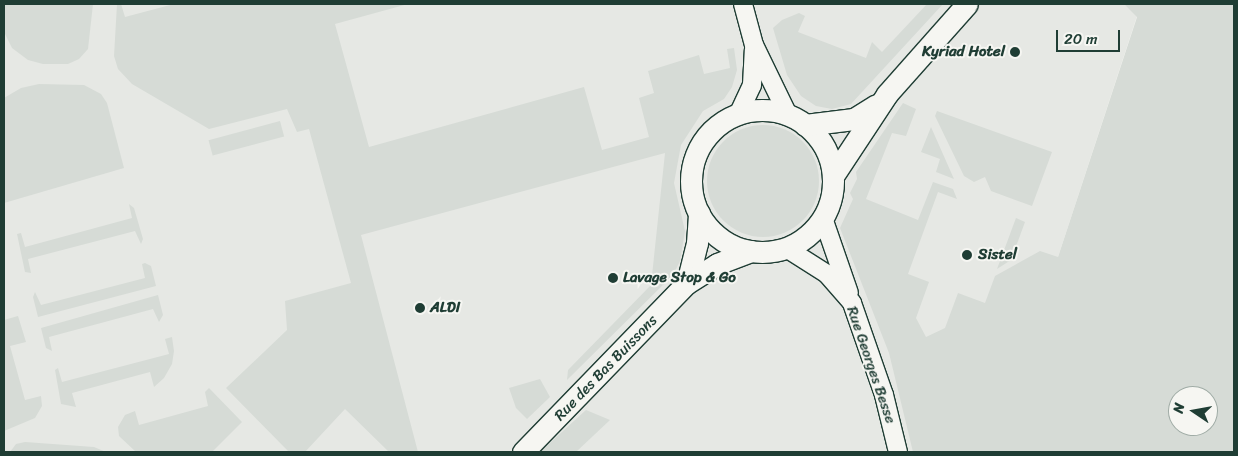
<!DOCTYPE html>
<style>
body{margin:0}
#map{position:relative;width:1238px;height:456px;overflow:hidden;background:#f6f6f2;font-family:Sriracha,sans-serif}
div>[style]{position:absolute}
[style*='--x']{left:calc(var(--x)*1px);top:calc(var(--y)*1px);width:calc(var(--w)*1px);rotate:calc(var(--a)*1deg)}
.built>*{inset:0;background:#e6e8e4}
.green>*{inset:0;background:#d6dbd6;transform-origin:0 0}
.round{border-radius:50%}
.roads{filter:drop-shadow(1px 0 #1f3d34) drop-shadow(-1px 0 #1f3d34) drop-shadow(0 1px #1f3d34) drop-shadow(0 -1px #1f3d34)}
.minor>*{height:18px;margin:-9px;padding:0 9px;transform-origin:9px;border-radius:9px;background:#f6f6f2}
.tertiary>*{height:21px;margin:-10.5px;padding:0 10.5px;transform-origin:10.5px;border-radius:10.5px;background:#f6f6f2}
.tertiary>.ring{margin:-10.5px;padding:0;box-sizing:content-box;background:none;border:21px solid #f6f6f2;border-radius:50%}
.dots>*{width:14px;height:14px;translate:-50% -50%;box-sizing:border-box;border:2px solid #f6f6f2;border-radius:50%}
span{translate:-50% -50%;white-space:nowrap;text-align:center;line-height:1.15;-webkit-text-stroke:4px #f6f6f2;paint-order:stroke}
.poi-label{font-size:15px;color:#1f3d34;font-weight:700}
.right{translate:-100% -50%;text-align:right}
.left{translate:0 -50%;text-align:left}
.street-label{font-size:15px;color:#1f3d34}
.frame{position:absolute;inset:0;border:5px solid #1f3d34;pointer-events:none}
.north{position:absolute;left:1168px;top:386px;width:50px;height:50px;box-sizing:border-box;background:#f6f6f2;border:1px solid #a0aca6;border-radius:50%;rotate:282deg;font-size:14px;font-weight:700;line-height:20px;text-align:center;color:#1f3d34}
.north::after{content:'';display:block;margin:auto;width:18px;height:22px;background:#1f3d34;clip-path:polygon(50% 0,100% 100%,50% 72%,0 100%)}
.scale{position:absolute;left:1056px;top:30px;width:64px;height:22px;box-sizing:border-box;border:2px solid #1f3d34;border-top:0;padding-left:6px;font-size:15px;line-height:18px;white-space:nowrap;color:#1f3d34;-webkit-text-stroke:4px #f6f6f2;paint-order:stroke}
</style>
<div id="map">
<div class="built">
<i style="clip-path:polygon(4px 4px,1124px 4px,1137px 16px,1058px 257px,1178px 396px,1178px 426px,1186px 452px,4px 452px)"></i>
</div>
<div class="green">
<i style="clip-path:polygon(4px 4px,93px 4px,88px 49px,79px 59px,68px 64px,43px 64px,28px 60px,12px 48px,4px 32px)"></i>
<i style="clip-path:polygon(117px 4px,121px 4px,125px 17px,174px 4px,408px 4px,335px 24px,369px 147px,584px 87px,602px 150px,649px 137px,639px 98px,654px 93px,648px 71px,699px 55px,704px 74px,730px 68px,727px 49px,734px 48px,737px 70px,732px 87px,724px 99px,703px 111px,681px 145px,674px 183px,685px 231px,680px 261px,673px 275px,567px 380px,568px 370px,651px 285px,665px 153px,361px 235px,418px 452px,389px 452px,345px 409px,305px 452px,289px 452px,226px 388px,287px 330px,285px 301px,351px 283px,309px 129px,297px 132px,287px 109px,209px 129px,132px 84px,118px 69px,114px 56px)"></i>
<i style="clip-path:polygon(927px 4px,943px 4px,851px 104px,832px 109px,816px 106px,801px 96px,787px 75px,773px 28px,782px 20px,799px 13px,805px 16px,798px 32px,866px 58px,872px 42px,882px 52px)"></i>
<i style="clip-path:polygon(evenodd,1124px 4px,1234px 4px,1234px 452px,913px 452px,889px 353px,840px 228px,853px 199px,850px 193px,857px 179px,856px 172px,903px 103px,916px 109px,906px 136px,892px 133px,866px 199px,918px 220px,933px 182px,953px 189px,957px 199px,938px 192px,908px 274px,929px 282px,916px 318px,926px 337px,945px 328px,958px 293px,985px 303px,995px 276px,1040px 251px,1058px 257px,1137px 17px,1124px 4px,1178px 396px,1208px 396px,1208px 426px,1178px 426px,1178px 396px)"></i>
<i style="clip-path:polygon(39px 84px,84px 85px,101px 94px,107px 103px,124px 168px,4px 203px,4px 98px,21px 88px)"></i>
<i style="clip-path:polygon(937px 111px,1052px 152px,1032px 206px,991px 191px,985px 177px,974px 182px,964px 176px,935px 116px)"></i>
<i style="left:280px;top:121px;width:16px;height:74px;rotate:75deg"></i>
<i class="round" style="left:707px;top:125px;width:112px;height:112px"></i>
<i style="clip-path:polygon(931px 127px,954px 179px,936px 172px,940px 159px,921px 152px)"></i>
<i style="clip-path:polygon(129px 204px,134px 208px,143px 239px,141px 244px,135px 231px,28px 259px,31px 273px,25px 272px,17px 234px,21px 233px,25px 247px,132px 218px)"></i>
<i style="clip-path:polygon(1016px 218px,1025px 222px,1011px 260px,997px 269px)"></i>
<i style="clip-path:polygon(145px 263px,151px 266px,156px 286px,38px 317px,33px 297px,35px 292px,41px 305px,145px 278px,142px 264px)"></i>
<i style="clip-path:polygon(158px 295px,163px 315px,159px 322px,153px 309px,49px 337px,52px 351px,46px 348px,41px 328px)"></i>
<i style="clip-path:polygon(18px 316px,26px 342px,10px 346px,25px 400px,41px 396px,42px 406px,35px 418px,4px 431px,4px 320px)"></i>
<i style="clip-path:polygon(172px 337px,174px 351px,172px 364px,164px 378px,154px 387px,150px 372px,72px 393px,76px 407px,61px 404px,55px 370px,58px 368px,62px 382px,169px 354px,165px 339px)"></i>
<i style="clip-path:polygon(540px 379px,550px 397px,527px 419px,516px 408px,509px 388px)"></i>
<i style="clip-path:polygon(209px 388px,242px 422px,212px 452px,136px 452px,119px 436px,118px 427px,125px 415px,135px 411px,139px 425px,208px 406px,205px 392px)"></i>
<i style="clip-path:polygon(586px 410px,610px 420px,576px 452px,540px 452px)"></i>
<i style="clip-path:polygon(25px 442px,94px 447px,106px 452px,10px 452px,16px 444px)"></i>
</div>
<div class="roads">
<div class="minor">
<i style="--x:743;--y:4;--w:42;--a:75"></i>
<i style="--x:754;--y:45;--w:78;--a:64.1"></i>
<i style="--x:738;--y:115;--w:33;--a:-65"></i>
<i style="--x:752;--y:85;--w:35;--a:-87"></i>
<i style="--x:823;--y:218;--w:79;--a:70.9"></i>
<i style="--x:786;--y:248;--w:49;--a:32.4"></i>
<i style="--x:827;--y:274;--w:38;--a:49"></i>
<i style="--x:852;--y:303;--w:97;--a:70.8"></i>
<i style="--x:884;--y:395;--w:59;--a:76.2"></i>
</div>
<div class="tertiary">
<i class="ring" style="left:691px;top:110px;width:121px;height:121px"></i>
<i style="--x:805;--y:125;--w:49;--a:-7"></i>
<i style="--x:854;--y:119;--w:26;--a:-32"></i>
<i style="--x:833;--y:176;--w:98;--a:-56.6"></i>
<i style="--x:887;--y:94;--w:120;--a:-48.4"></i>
<i style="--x:687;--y:283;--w:41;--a:-76"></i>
<i style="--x:697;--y:243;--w:30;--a:-86"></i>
<i style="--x:523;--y:452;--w:235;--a:-45.9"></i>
<i style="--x:687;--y:283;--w:36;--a:-32"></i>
<i style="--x:717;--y:264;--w:36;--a:-21"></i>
</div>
</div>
<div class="dots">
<i style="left:1015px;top:52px;background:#1f3d34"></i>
<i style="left:967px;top:255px;background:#1f3d34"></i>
<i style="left:613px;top:278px;background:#1f3d34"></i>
<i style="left:420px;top:308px;background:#1f3d34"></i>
</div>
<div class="poi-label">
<span class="right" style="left:1005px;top:52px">Kyriad Hotel</span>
<span class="left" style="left:978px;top:255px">Sistel</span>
<span class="left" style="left:623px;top:278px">Lavage Stop &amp; Go</span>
<span class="left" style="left:430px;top:308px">ALDI</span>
</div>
<div class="street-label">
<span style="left:871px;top:365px;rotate:71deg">Rue Georges Besse</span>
<span style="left:606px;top:368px;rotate:-46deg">Rue des Bas Buissons</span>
</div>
<div class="frame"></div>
<div class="north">N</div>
<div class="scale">20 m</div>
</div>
